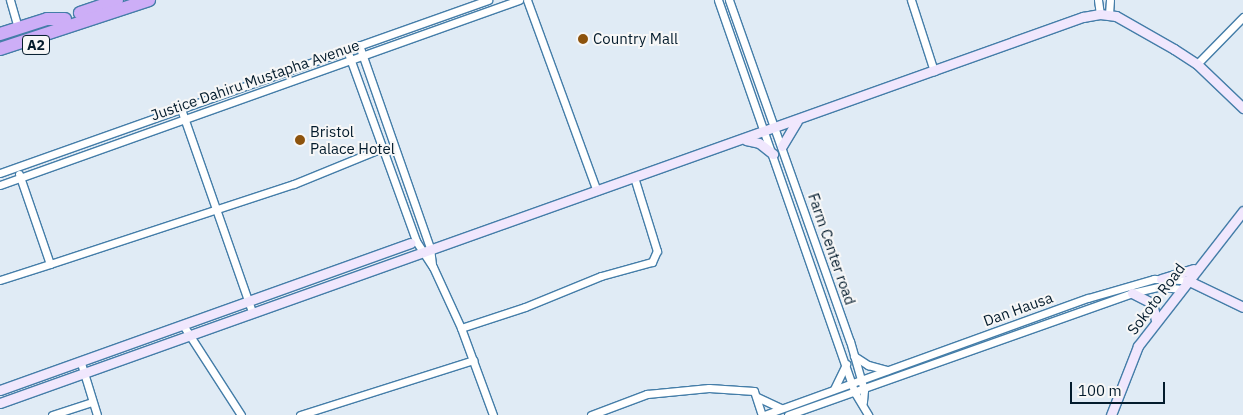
<!DOCTYPE html>
<style>
body{margin:0}
#map{position:relative;width:1243px;height:415px;overflow:hidden;background:#e0ebf5;font-family:"IBM Plex Sans",sans-serif}
div>[style]{position:absolute}
[style*='--x']{left:calc(var(--x)*1px);top:calc(var(--y)*1px);width:calc(var(--w)*1px);rotate:calc(var(--a)*1deg)}
.roads{filter:drop-shadow(1px 0 #447da8) drop-shadow(-1px 0 #447da8) drop-shadow(0 1px #447da8) drop-shadow(0 -1px #447da8)}
.street>*{height:7px;margin:-3.5px;padding:0 3.5px;transform-origin:3.5px;border-radius:3.5px;background:#fff}
.secondary>*{height:9px;margin:-4.5px;padding:0 4.5px;transform-origin:4.5px;border-radius:4.5px;background:#f0e7fd}
.highway>*{height:12px;margin:-6px;padding:0 6px;transform-origin:6px;border-radius:6px;background:#cdaef7}
.dots>*{width:14px;height:14px;translate:-50% -50%;box-sizing:border-box;border:2px solid #f7f7f7;border-radius:50%}
span{translate:-50% -50%;white-space:nowrap;text-align:center;line-height:1.15;-webkit-text-stroke:4px #f7f7f7;paint-order:stroke}
.shield-label span{padding:1px 4px;background:#f7f7f7;border:1px solid;border-radius:4px;-webkit-text-stroke-width:0}
.shield-label{font-size:14px;color:#031b2c;font-weight:700}
.poi-label{font-size:15px;color:#031b2c}
.left{translate:0 -50%;text-align:left}
.street-label{font-size:15px;color:#031b2c}
.scale{position:absolute;left:1070px;top:382px;width:95px;height:22px;box-sizing:border-box;border:2px solid #031b2c;border-top:0;padding-left:6px;font-size:15px;line-height:18px;white-space:nowrap;color:#031b2c;-webkit-text-stroke:4px #f7f7f7;paint-order:stroke}
</style>
<div id="map">
<div class="roads">
<div class="street">
<i style="--x:10;--y:0;--w:29;--a:74"></i>
<i style="--x:527;--y:0;--w:203;--a:69.9"></i>
<i style="--x:718;--y:0;--w:416;--a:70.8"></i>
<i style="--x:855;--y:393;--w:26;--a:59"></i>
<i style="--x:729;--y:0;--w:362;--a:70.5"></i>
<i style="--x:850;--y:341;--w:51;--a:74.1"></i>
<i style="--x:864;--y:390;--w:12;--a:95"></i>
<i style="--x:911;--y:0;--w:75;--a:72.1"></i>
<i style="--x:1098;--y:0;--w:14;--a:82"></i>
<i style="--x:1109;--y:14;--w:14;--a:-86"></i>
<i style="--x:359;--y:45;--w:215;--a:70.7"></i>
<i style="--x:430;--y:248;--w:17;--a:83"></i>
<i style="--x:347;--y:50;--w:203;--a:70.1"></i>
<i style="--x:416;--y:241;--w:31;--a:57"></i>
<i style="--x:433;--y:267;--w:67;--a:65.3"></i>
<i style="--x:461;--y:328;--w:93;--a:69.8"></i>
<i style="--x:1197;--y:64;--w:66;--a:-45.6"></i>
<i style="--x:181;--y:109;--w:215;--a:70.7"></i>
<i style="--x:0;--y:173;--w:518;--a:-19.52"></i>
<i style="--x:0;--y:185;--w:551;--a:-19.62"></i>
<i style="--x:50;--y:264;--w:257;--a:-18.2"></i>
<i style="--x:294;--y:184;--w:95;--a:-22.2"></i>
<i style="--x:0;--y:280;--w:52;--a:-17.7"></i>
<i style="--x:50;--y:264;--w:95;--a:-109"></i>
<i style="--x:183;--y:325;--w:107;--a:57.2"></i>
<i style="--x:461;--y:328;--w:67;--a:-18.2"></i>
<i style="--x:525;--y:307;--w:82;--a:-22.2"></i>
<i style="--x:601;--y:276;--w:53;--a:-15.4"></i>
<i style="--x:652;--y:262;--w:12;--a:-66"></i>
<i style="--x:657;--y:251;--w:77;--a:-107.3"></i>
<i style="--x:854;--y:356;--w:17;--a:33"></i>
<i style="--x:868;--y:365;--w:20;--a:15"></i>
<i style="--x:81;--y:363;--w:54;--a:72.9"></i>
<i style="--x:834;--y:389;--w:28;--a:-64"></i>
<i style="--x:757;--y:397;--w:26;--a:25"></i>
<i style="--x:52;--y:415;--w:42;--a:-18"></i>
<i style="--x:300;--y:415;--w:182;--a:-17.6"></i>
<i style="--x:591;--y:415;--w:60;--a:-20.6"></i>
<i style="--x:647;--y:394;--w:62;--a:-5.5"></i>
<i style="--x:709;--y:388;--w:45;--a:3.8"></i>
<i style="--x:754;--y:391;--w:25;--a:72"></i>
<i style="--x:764;--y:415;--w:344;--a:-19.9"></i>
<i style="--x:1088;--y:298;--w:69;--a:-16.1"></i>
<i style="--x:1154;--y:279;--w:33;--a:2"></i>
<i style="--x:788;--y:415;--w:365;--a:-19.5"></i>
<i style="--x:1132;--y:293;--w:28;--a:-13"></i>
<i style="--x:1159;--y:287;--w:21;--a:5"></i>
</div>
<div class="secondary">
<i style="--x:746;--y:140;--w:13;--a:13"></i>
<i style="--x:759;--y:143;--w:18;--a:38"></i>
<i style="--x:782;--y:146;--w:29;--a:-59"></i>
<i style="--x:1161;--y:279;--w:34;--a:-17"></i>
<i style="--x:1187;--y:280;--w:62;--a:25.7"></i>
<i style="--x:1132;--y:293;--w:22;--a:27"></i>
<i style="--x:1152;--y:303;--w:18;--a:77"></i>
<i style="--x:0;--y:390;--w:436;--a:-19.7"></i>
<i style="--x:0;--y:403;--w:1150;--a:-19.62"></i>
<i style="--x:1083;--y:17;--w:17;--a:-10"></i>
<i style="--x:1100;--y:14;--w:16;--a:7"></i>
<i style="--x:1116;--y:16;--w:67;--a:29.6"></i>
<i style="--x:1174;--y:49;--w:27;--a:33"></i>
<i style="--x:1197;--y:64;--w:64;--a:43.7"></i>
<i style="--x:1111;--y:415;--w:74;--a:-68.6"></i>
<i style="--x:1138;--y:346;--w:171;--a:-52.1"></i>
</div>
<div class="highway">
<i style="--x:80;--y:13;--w:39;--a:-19"></i>
<i style="--x:0;--y:34;--w:49;--a:-17.7"></i>
<i style="--x:47;--y:19;--w:18;--a:0"></i>
<i style="--x:0;--y:49;--w:157;--a:-18.2"></i>
</div>
</div>
<div class="dots">
<i style="left:583px;top:39px;background:#8d530d"></i>
<i style="left:300px;top:140px;background:#8d530d"></i>
</div>
<div class="shield-label">
<span style="left:36px;top:45px">A2</span>
</div>
<div class="poi-label">
<span class="left" style="left:593px;top:39px">Country Mall</span>
<span class="left" style="left:310px;top:140px">Bristol<br>Palace Hotel</span>
</div>
<div class="street-label">
<span style="left:255px;top:80px;rotate:-19deg">Justice Dahiru Mustapha Avenue</span>
<span style="left:832px;top:249px;rotate:71deg">Farm Center road</span>
<span style="left:1156px;top:299px;rotate:-53deg">Sokoto Road</span>
<span style="left:1018px;top:309px;rotate:-20deg">Dan Hausa</span>
</div>
<div class="scale">100 m</div>
</div>
